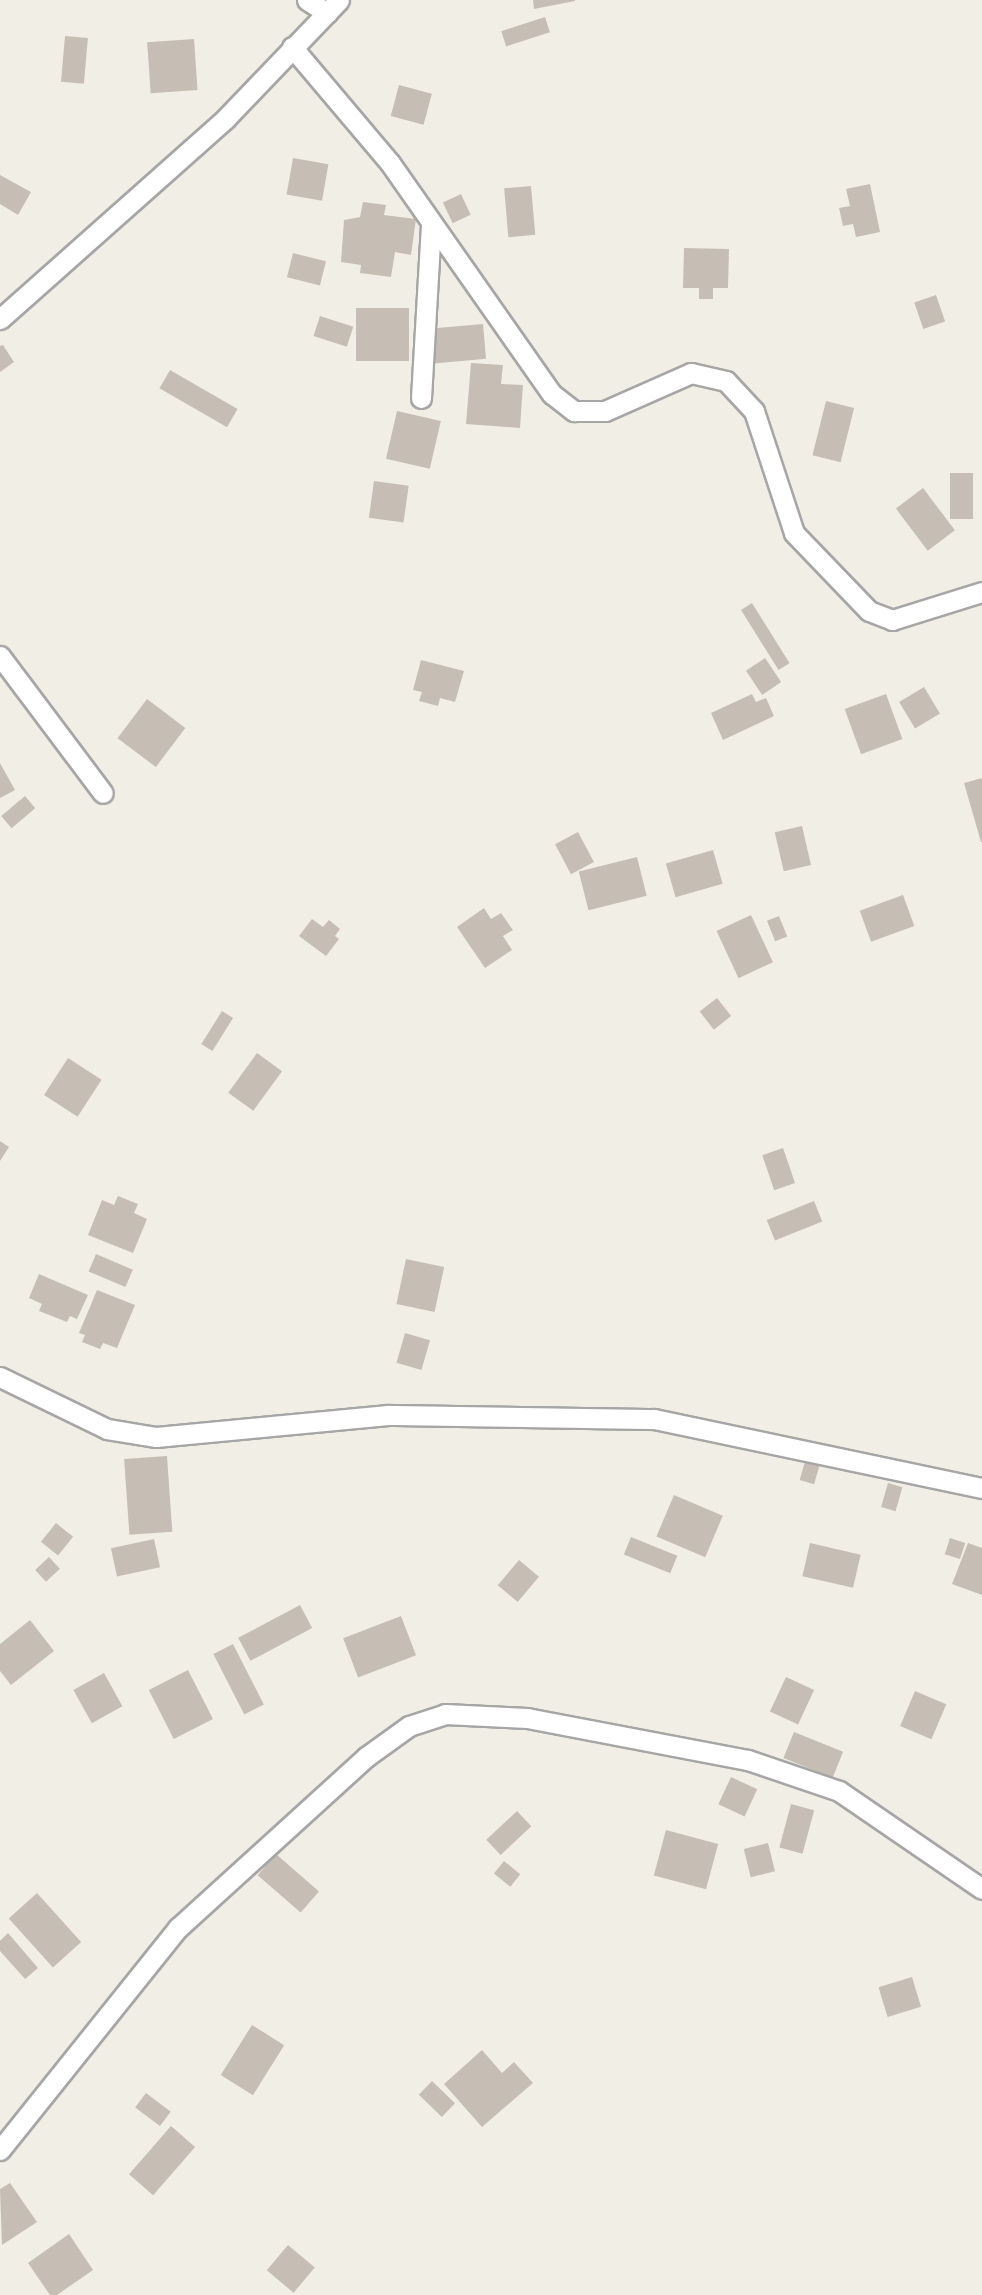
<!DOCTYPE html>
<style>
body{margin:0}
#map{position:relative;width:982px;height:2295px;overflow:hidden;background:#f1efe5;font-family:Lato,sans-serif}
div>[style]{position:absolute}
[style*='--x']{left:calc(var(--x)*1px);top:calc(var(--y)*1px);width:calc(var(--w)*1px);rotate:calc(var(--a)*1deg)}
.building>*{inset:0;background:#c6beb4;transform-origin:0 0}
.roads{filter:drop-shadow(2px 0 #a6a6a6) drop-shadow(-2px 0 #a6a6a6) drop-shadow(0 2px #a6a6a6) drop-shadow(0 -2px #a6a6a6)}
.minor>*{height:19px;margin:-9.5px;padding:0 9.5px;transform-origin:9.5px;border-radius:9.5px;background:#fff}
span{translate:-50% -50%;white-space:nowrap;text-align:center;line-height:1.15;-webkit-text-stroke:5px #fff;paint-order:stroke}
</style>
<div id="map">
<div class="building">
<i style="clip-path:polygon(533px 0,575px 0,575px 1px,534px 9px)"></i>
<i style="left:545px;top:17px;width:16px;height:46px;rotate:72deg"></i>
<i style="left:65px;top:36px;width:23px;height:46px;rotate:5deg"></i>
<i style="left:194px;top:39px;width:51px;height:47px;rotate:86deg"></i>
<i style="left:399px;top:85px;width:34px;height:32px;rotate:15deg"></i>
<i style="left:293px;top:158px;width:36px;height:37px;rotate:10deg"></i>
<i style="clip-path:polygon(0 175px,31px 192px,18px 215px,0 204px)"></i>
<i style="clip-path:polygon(870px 184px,880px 232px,856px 237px,853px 224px,843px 226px,839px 208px,850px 206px,846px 189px)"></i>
<i style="left:531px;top:186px;width:49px;height:27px;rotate:85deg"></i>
<i style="left:461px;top:194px;width:23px;height:20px;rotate:65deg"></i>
<i style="clip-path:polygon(363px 202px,386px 205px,384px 215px,416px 219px,411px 255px,395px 252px,391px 277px,360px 273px,361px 265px,341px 262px,344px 220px,360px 217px)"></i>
<i style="clip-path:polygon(684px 248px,729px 249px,728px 288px,713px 288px,713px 299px,699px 299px,699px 288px,683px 288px)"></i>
<i style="left:293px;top:253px;width:34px;height:25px;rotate:14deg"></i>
<i style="left:936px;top:295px;width:28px;height:23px;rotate:71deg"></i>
<i style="left:356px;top:308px;width:53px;height:53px"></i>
<i style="left:320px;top:316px;width:35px;height:21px;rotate:18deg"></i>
<i style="left:483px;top:324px;width:35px;height:52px;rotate:85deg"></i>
<i style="clip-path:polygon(3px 345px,14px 362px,0 372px,0 346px)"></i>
<i style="clip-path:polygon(471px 363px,503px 365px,501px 384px,523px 385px,520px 428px,466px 424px)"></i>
<i style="left:170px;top:370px;width:78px;height:21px;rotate:30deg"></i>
<i style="left:826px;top:401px;width:29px;height:56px;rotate:14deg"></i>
<i style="left:397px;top:411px;width:45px;height:49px;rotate:13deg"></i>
<i style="left:950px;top:473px;width:23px;height:46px"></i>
<i style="left:374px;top:481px;width:35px;height:37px;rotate:8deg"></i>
<i style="left:923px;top:488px;width:53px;height:34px;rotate:53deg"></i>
<i style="left:752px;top:603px;width:71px;height:13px;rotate:58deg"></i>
<i style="left:765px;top:658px;width:29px;height:23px;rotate:56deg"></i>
<i style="clip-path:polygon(421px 660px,464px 671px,455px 702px,440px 698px,438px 706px,419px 701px,422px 692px,413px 690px)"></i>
<i style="left:924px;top:687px;width:31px;height:29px;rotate:59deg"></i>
<i style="clip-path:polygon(752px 694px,756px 702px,766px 698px,774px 716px,723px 740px,711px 713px)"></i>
<i style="left:886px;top:694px;width:48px;height:44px;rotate:70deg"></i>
<i style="left:147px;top:699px;width:48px;height:49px;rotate:37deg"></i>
<i style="clip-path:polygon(0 763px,15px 790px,0 798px)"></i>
<i style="clip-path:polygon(982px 778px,982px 842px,981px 842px,964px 783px)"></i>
<i style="left:25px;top:796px;width:16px;height:31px;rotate:50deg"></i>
<i style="left:802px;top:826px;width:40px;height:28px;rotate:77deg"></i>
<i style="left:578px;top:832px;width:34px;height:26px;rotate:62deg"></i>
<i style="left:713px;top:850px;width:35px;height:49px;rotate:74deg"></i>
<i style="left:637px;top:857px;width:40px;height:60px;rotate:76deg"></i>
<i style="left:903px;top:895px;width:33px;height:46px;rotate:70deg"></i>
<i style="clip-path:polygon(484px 908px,491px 919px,501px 913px,513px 930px,503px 936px,512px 950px,485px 968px,457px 927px)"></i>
<i style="left:751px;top:915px;width:52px;height:38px;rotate:65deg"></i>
<i style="left:779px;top:916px;width:22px;height:13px;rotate:68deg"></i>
<i style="clip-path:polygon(312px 919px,323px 927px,329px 920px,340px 929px,335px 936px,339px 939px,326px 956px,299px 936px)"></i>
<i style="left:717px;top:998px;width:23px;height:22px;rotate:52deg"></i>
<i style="left:222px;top:1011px;width:13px;height:39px;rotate:32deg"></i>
<i style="left:257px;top:1053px;width:31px;height:49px;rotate:36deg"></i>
<i style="left:68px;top:1058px;width:40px;height:44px;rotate:33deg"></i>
<i style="clip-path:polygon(0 1141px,9px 1147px,0 1161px)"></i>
<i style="left:783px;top:1148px;width:37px;height:22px;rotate:71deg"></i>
<i style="clip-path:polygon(118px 1196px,138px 1204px,134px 1213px,147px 1219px,133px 1253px,88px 1235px,102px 1200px,114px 1205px)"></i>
<i style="left:814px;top:1201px;width:22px;height:51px;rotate:68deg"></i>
<i style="left:96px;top:1254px;width:40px;height:19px;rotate:23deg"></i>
<i style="left:406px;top:1259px;width:39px;height:46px;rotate:12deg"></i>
<i style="clip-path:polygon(39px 1274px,88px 1295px,77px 1319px,70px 1316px,67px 1322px,39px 1311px,42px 1304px,29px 1298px)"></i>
<i style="clip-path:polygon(97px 1290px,135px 1305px,117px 1348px,103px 1343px,100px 1349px,82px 1342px,85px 1335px,79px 1333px)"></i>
<i style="left:405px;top:1333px;width:26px;height:31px;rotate:16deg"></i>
<i style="left:167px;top:1456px;width:76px;height:43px;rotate:86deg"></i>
<i style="left:806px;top:1458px;width:15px;height:23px;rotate:16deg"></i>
<i style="left:888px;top:1483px;width:15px;height:25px;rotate:16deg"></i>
<i style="left:674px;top:1495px;width:53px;height:45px;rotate:23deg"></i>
<i style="left:56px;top:1523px;width:22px;height:24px;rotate:39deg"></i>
<i style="left:631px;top:1537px;width:50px;height:19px;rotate:22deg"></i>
<i style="left:950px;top:1538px;width:16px;height:17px;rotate:18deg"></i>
<i style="left:154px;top:1539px;width:29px;height:44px;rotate:78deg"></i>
<i style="left:810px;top:1543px;width:52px;height:34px;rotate:13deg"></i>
<i style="clip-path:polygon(968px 1543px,982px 1548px,982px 1595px,952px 1584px)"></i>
<i style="left:49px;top:1557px;width:16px;height:19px;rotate:47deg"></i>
<i style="left:519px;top:1560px;width:26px;height:33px;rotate:40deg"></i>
<i style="left:300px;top:1605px;width:26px;height:70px;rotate:62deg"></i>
<i style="left:401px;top:1616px;width:42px;height:62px;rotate:69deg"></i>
<i style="clip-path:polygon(30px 1620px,54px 1651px,11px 1685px,0 1671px,0 1644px)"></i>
<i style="left:233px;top:1644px;width:68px;height:22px;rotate:63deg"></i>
<i style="left:188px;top:1670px;width:55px;height:44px;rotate:63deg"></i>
<i style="left:104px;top:1673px;width:38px;height:35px;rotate:61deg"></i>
<i style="left:786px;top:1677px;width:31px;height:38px;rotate:25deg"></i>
<i style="left:915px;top:1691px;width:34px;height:38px;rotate:23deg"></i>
<i style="left:794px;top:1732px;width:53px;height:28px;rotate:22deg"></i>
<i style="left:731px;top:1777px;width:29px;height:30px;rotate:25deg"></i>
<i style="left:791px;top:1804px;width:24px;height:45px;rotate:15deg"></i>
<i style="left:517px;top:1811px;width:21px;height:42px;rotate:47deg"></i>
<i style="left:666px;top:1830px;width:54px;height:47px;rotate:15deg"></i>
<i style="left:768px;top:1843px;width:29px;height:25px;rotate:76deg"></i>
<i style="left:276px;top:1854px;width:57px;height:28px;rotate:41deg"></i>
<i style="left:504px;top:1861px;width:21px;height:16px;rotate:39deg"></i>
<i style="left:37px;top:1893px;width:66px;height:38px;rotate:48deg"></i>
<i style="clip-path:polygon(8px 1933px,38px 1968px,25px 1979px,0 1951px,0 1941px)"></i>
<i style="left:912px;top:1977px;width:31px;height:35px;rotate:73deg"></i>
<i style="left:252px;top:2025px;width:38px;height:59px;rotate:32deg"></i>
<i style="clip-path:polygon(482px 2050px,502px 2073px,514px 2062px,533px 2083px,482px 2127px,444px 2084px)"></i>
<i style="left:432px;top:2081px;width:32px;height:19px;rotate:44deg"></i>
<i style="left:146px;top:2093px;width:31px;height:18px;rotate:37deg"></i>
<i style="left:171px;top:2126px;width:32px;height:64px;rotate:41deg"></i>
<i style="clip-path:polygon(10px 2183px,37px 2222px,2px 2245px,0 2189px)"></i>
<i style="clip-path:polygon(69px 2234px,93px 2270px,57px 2295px,50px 2295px,28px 2263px)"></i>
<i style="left:288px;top:2245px;width:35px;height:33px;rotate:40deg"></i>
</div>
<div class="roads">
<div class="minor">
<i style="--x:307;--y:0;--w:24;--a:33"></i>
<i style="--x:292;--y:47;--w:152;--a:49.8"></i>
<i style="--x:390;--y:163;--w:282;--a:55"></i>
<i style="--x:552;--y:394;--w:28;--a:38"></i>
<i style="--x:574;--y:411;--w:31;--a:0"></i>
<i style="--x:605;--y:411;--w:94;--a:-23.8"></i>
<i style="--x:691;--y:373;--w:36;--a:13"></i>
<i style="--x:726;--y:381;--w:41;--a:47"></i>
<i style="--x:754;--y:411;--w:128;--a:71.8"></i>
<i style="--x:794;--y:533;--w:108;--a:46.1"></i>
<i style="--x:869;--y:611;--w:25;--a:21"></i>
<i style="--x:892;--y:620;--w:94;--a:-17.3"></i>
<i style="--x:0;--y:319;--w:302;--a:-41.6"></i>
<i style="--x:226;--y:118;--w:163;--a:-46.2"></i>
<i style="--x:421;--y:398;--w:175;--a:-86.7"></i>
<i style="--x:0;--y:656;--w:171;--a:53.1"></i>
<i style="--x:0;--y:1377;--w:119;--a:25.9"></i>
<i style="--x:107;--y:1429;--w:50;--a:9.3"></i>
<i style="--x:156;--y:1437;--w:233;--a:-5.4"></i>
<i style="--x:388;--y:1415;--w:266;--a:0.9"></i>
<i style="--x:654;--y:1419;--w:335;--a:11.9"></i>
<i style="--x:0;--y:2150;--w:285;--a:-51.3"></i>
<i style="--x:178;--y:1928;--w:254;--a:-42.3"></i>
<i style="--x:366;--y:1757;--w:53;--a:-35.8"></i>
<i style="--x:409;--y:1726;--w:38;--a:-18"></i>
<i style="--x:445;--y:1714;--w:82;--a:2.8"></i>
<i style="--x:527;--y:1718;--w:225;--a:10.8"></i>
<i style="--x:748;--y:1760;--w:96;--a:18.8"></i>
<i style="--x:839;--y:1791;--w:173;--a:34.4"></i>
</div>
</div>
</div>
